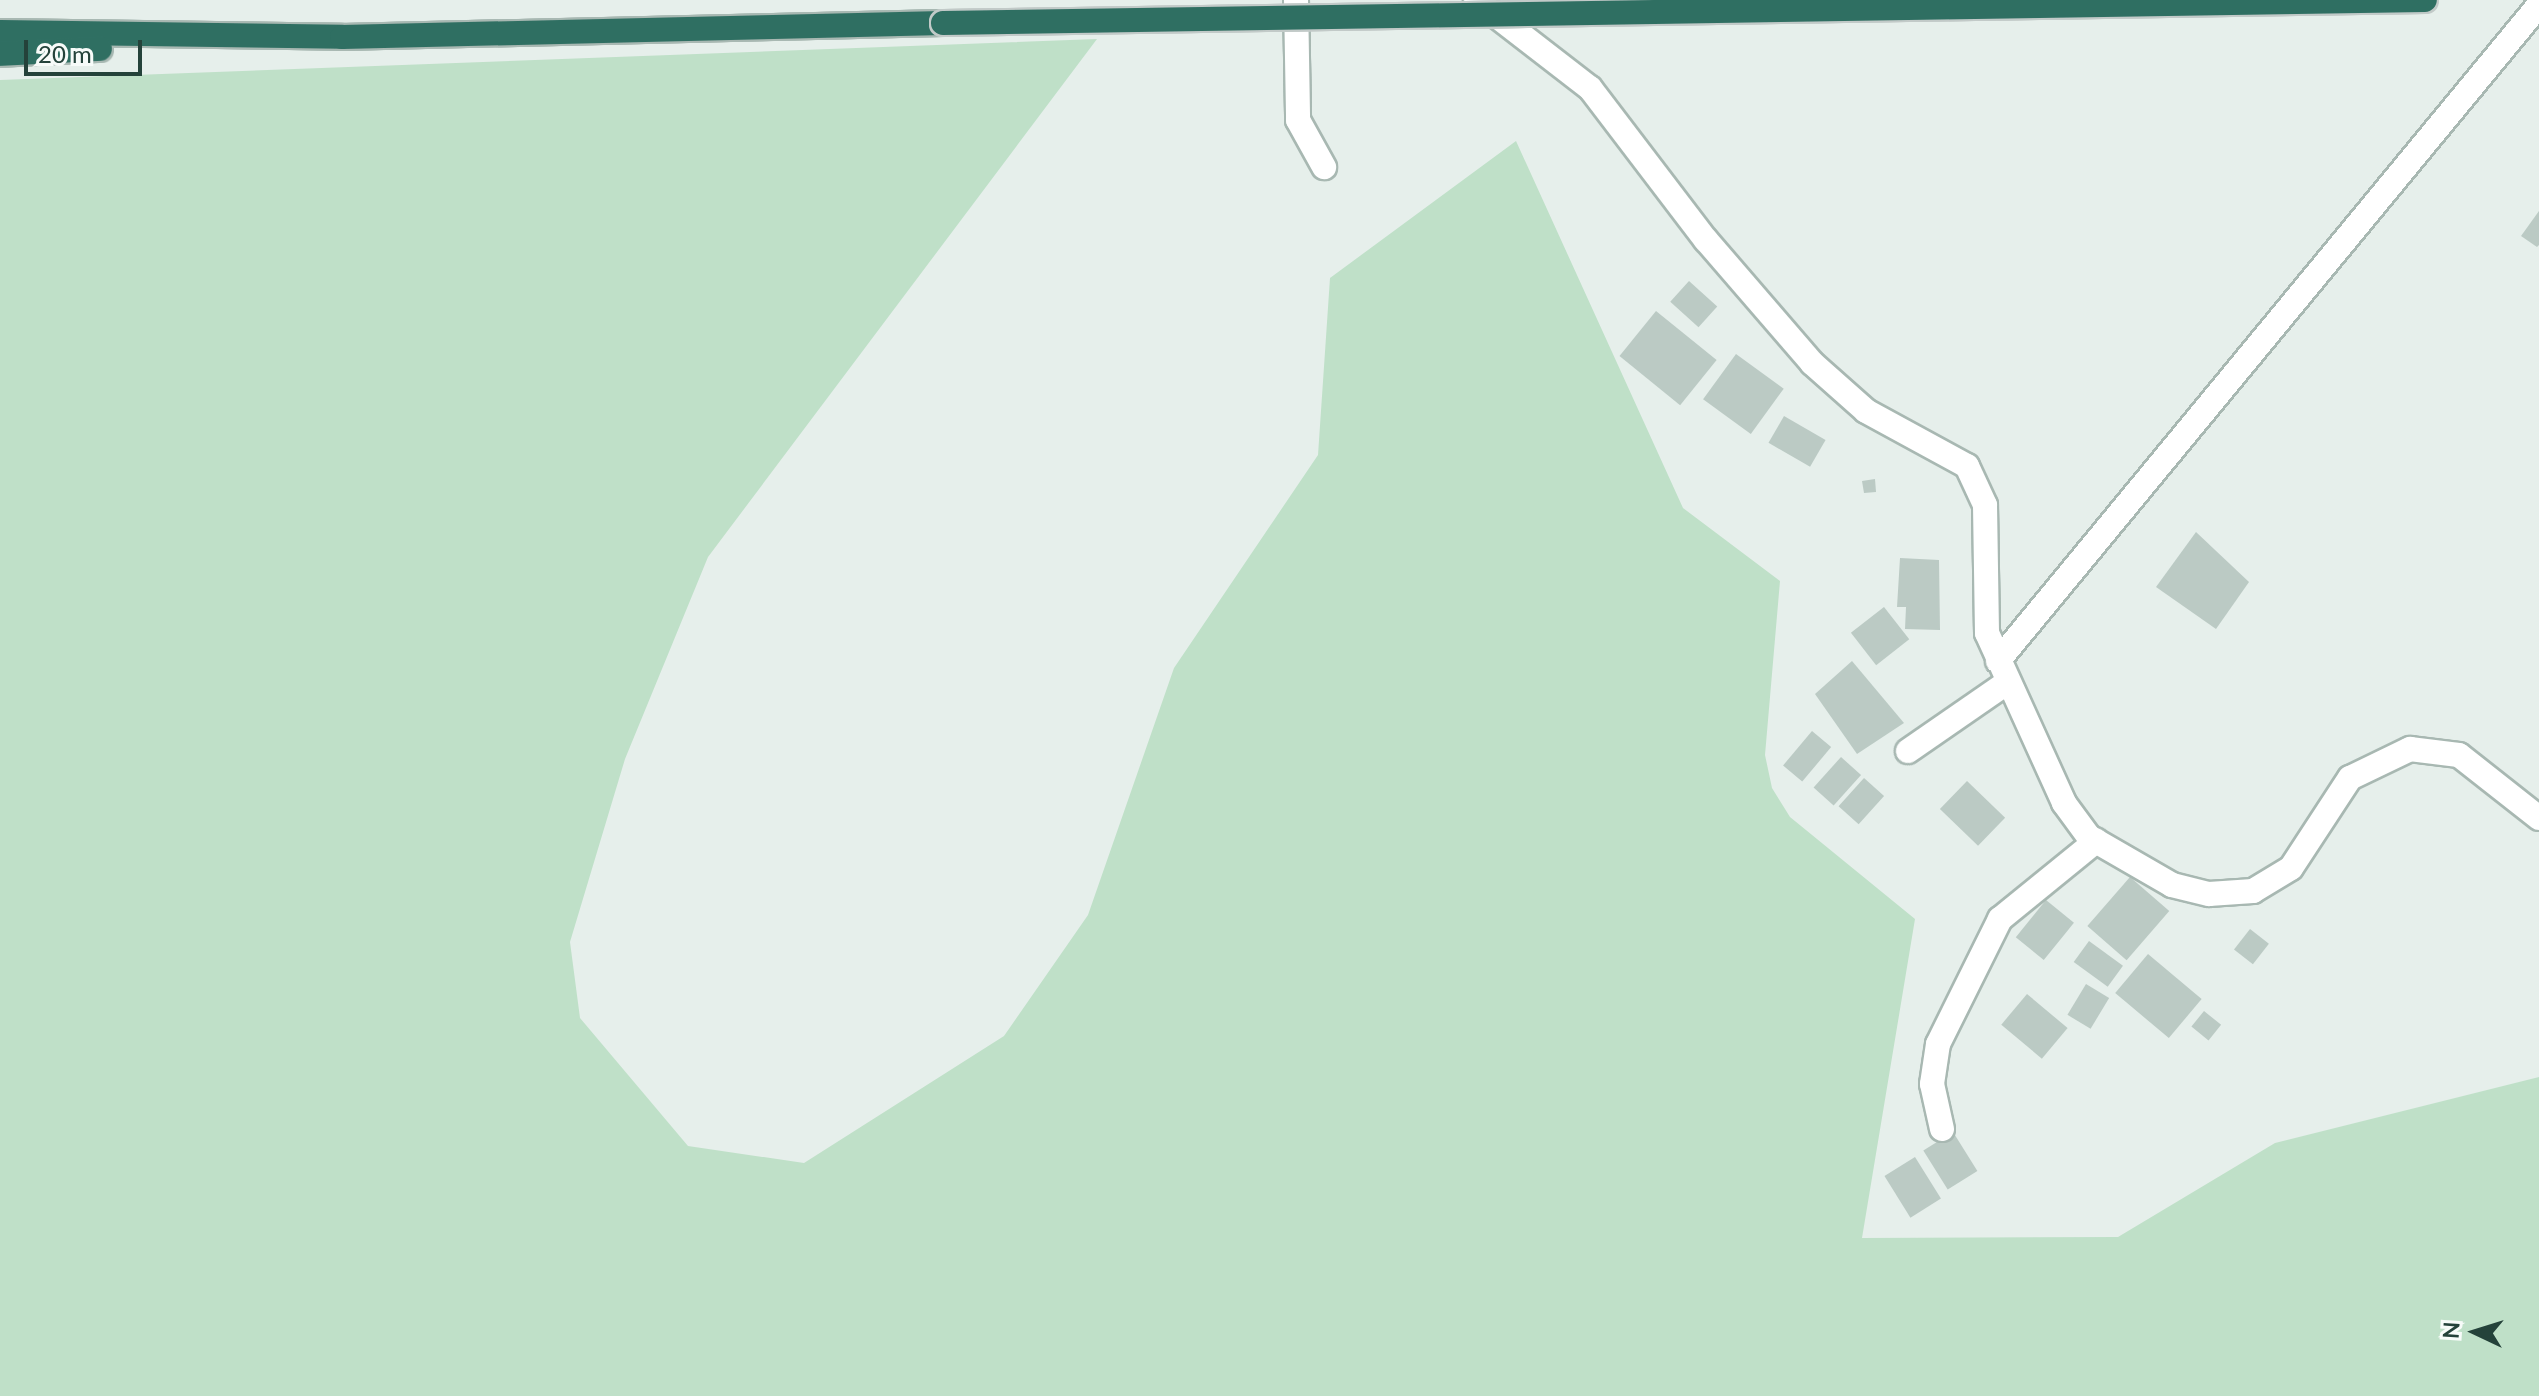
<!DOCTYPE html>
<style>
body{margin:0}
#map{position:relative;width:2539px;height:1396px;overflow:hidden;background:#e6efeb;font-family:Lato,sans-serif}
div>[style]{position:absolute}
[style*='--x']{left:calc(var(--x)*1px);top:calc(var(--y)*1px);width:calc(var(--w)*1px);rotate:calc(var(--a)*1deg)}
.green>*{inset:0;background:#bfe0c8}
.building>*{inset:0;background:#bbcac4;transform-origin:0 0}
.roads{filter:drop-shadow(2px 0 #a8b8b2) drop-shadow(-2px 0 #a8b8b2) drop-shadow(0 2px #a8b8b2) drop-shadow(0 -2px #a8b8b2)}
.street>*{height:24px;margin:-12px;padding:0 12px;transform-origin:12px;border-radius:12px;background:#fff}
.highway>*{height:24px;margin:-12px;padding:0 12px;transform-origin:12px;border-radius:12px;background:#2f6f62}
.bridges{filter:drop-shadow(2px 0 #c2cac8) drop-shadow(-2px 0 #c2cac8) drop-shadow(0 2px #c2cac8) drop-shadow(0 -2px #c2cac8)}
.highway-bridge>*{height:24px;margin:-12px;padding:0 12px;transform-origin:12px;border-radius:12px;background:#2f6f62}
span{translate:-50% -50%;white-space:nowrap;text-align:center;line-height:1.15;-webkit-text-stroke:7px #f7fbf9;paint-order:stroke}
.north{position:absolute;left:2435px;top:1292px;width:80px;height:80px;-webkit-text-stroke:6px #f7fbf9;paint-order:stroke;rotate:274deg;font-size:22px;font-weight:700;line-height:32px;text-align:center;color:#24423a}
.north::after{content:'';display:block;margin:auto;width:28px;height:36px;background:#24423a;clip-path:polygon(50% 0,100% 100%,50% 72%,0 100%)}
.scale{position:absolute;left:24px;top:40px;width:118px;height:36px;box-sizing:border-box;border:4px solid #24423a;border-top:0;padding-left:10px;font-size:24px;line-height:28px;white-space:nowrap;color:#24423a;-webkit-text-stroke:6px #f7fbf9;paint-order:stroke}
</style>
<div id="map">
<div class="green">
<i style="clip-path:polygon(1097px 39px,708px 557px,625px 759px,570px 942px,580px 1018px,688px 1146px,804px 1163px,1004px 1036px,1088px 915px,1174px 668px,1318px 455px,1330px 278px,1516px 141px,1683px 508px,1780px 581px,1765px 755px,1772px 788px,1790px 817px,1915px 919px,1862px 1238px,2118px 1237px,2275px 1143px,2539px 1077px,2539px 1396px,0 1396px,0 80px)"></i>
</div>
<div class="building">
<i style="clip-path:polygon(2539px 211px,2539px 245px,2537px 247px,2521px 236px)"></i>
<i style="left:1689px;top:281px;width:38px;height:28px;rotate:42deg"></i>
<i style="left:1656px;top:311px;width:78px;height:58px;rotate:39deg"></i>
<i style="left:1736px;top:354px;width:59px;height:56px;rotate:36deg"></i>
<i style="left:1784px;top:416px;width:48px;height:31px;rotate:30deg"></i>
<i style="clip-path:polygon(1875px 479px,1876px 492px,1864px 493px,1862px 481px)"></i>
<i style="clip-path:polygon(2196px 532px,2249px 582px,2216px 629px,2156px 587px)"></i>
<i style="clip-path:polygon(1900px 558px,1939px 560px,1940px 630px,1905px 629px,1906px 607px,1897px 607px)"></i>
<i style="left:1884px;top:607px;width:41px;height:42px;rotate:52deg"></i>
<i style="clip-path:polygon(1852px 661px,1904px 723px,1857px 754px,1815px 694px)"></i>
<i style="left:1812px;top:731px;width:25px;height:45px;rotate:40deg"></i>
<i style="left:1841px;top:757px;width:27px;height:41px;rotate:42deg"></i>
<i style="left:1864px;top:778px;width:27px;height:38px;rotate:42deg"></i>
<i style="left:1967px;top:781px;width:53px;height:39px;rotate:44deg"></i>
<i style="left:2130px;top:877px;width:52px;height:65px;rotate:41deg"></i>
<i style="left:2046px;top:900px;width:36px;height:48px;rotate:39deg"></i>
<i style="left:2250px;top:929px;width:24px;height:26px;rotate:38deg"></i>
<i style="left:2089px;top:941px;width:42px;height:26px;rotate:36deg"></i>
<i style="left:2148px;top:954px;width:70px;height:51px;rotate:40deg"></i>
<i style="left:2086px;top:984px;width:27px;height:36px;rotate:31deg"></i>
<i style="left:2027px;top:994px;width:53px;height:40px;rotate:40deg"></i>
<i style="left:2204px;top:1011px;width:22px;height:20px;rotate:39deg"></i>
<i style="left:1953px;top:1132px;width:46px;height:35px;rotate:58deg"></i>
<i style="left:1915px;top:1157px;width:49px;height:36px;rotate:58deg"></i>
</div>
<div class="roads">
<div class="street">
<i style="--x:1296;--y:0;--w:120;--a:89"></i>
<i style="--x:1298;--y:120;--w:54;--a:61"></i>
<i style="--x:1476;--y:0;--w:144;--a:37.7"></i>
<i style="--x:1590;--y:88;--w:191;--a:52.7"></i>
<i style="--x:1706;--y:240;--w:162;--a:49.2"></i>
<i style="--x:1812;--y:363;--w:72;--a:41.6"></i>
<i style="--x:1866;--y:411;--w:115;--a:28.6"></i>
<i style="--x:1967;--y:466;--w:43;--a:65.2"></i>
<i style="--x:1985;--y:505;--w:128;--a:89.1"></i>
<i style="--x:1987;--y:633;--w:187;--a:65.6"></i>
<i style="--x:2064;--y:803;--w:42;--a:53.7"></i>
<i style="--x:2089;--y:837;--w:96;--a:30"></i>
<i style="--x:2172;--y:885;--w:38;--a:14"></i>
<i style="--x:2209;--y:894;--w:44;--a:-3.9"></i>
<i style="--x:2253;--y:891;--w:44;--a:-31.2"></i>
<i style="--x:2291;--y:868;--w:108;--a:-56.8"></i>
<i style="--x:2350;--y:778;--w:67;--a:-25.8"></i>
<i style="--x:2410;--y:749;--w:49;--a:7"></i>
<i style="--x:2459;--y:755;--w:102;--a:38.2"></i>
<i style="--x:1998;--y:661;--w:850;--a:-50.49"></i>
<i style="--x:1908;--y:751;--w:121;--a:-34.6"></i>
<i style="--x:1942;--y:1129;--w:46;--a:-102.5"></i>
<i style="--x:1932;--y:1084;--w:40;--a:-81.5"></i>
<i style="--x:1938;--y:1044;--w:140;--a:-63.6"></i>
<i style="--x:2000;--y:919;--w:124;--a:-39.1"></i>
</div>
<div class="highway">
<i style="--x:0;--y:32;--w:342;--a:0.8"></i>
<i style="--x:342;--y:37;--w:601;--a:-1.33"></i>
<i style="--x:0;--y:54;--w:100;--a:-2.9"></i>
</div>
</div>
<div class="bridges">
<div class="highway-bridge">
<i style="--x:943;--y:23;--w:1482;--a:-0.89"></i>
</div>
</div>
<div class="north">N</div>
<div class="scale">20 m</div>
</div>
